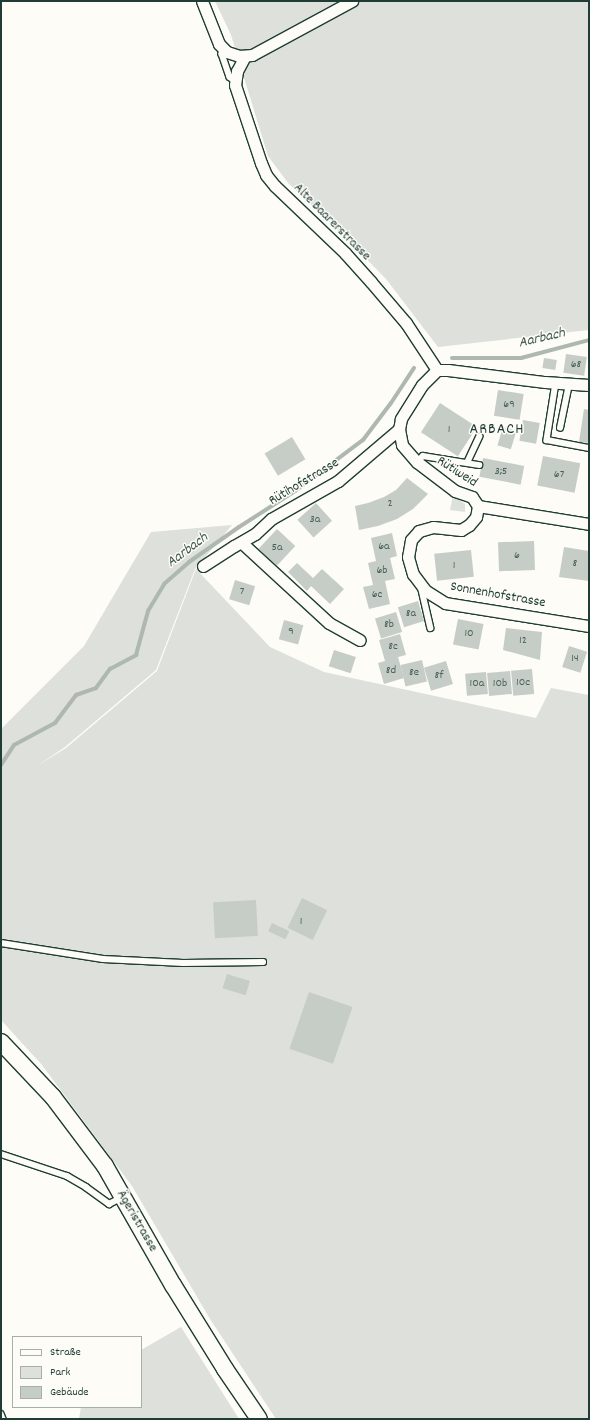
<!DOCTYPE html>
<meta charset="utf-8">
<style>
body{margin:0}
#map{position:relative;width:590px;height:1420px;overflow:hidden;background:#fdfcf7;font-family:Dekko,sans-serif}
div>[style]{position:absolute}
[style*='--x']{left:calc(var(--x)*1px);top:calc(var(--y)*1px);width:calc(var(--w)*1px);rotate:calc(var(--a)*1deg)}
.green>*{inset:0;background:#dde0db}
.stream>*{height:4px;margin:-2px;padding:0 2px;transform-origin:2px;border-radius:2px;background:#aeb8b1}
.building>*{inset:0;background:#c6cdc7;transform-origin:0 0}
.roads{filter:drop-shadow(1px 0 #1f3d34) drop-shadow(-1px 0 #1f3d34) drop-shadow(0 1px #1f3d34) drop-shadow(0 -1px #1f3d34)}
.lane>*{height:5.5px;margin:-2.75px;padding:0 2.75px;transform-origin:2.75px;border-radius:2.75px;background:#fdfcf7}
.street>*{height:11px;margin:-5.5px;padding:0 5.5px;transform-origin:5.5px;border-radius:5.5px;background:#fdfcf7}
.secondary>*{height:16px;margin:-8px;padding:0 8px;transform-origin:8px;border-radius:8px;background:#fdfcf7}
span{translate:-50% -50%;white-space:nowrap;text-align:center;line-height:1.15;-webkit-text-stroke:3px #fdfcf7;paint-order:stroke}
.number-label{font-size:12px;color:#496159}
.number-label span{-webkit-text-stroke-width:0}
.street-label{font-size:14px;color:#1f3d34}
.water-label{font-size:15px;color:#435c53;font-style:italic}
.quarter-label{font-size:16px;color:#1f3d34;letter-spacing:1px}
.frame{position:absolute;inset:0;border:2px solid #1f3d34;pointer-events:none}
.legend{position:absolute;left:12px;top:1336px;width:130px;height:72px;box-sizing:border-box;background:#fdfcf7;border:1px solid #a4b0a9;margin:0;padding:5px 7px;list-style:none;font-size:12px;color:#1f3d34}
.legend li{display:flex;align-items:center;gap:8px;height:20px}
.legend b{width:20px;border:1px solid #a4b0a9}
</style>
<div id="map">
<div class="green">
<i style="clip-path:polygon(215px 1px,589px 1px,589px 330px,438px 347px,386px 279px,338px 230px,288px 183px,268px 156px,231px 35px)"></i>
<i style="clip-path:polygon(453px 496px,465px 504px,465px 512px,450px 510px)"></i>
<i style="clip-path:polygon(232px 525px,195px 569px,156px 670px,65px 747px,37px 766px,66px 748px,157px 671px,196px 569px,270px 647px,324px 672px,536px 718px,551px 688px,589px 695px,589px 1419px,276px 1419px,210px 1319px,132px 1186px,42px 1065px,1px 1020px,1px 729px,84px 646px,151px 532px)"></i>
<i style="clip-path:polygon(181px 1327px,239px 1419px,79px 1419px,81px 1407px,141px 1407px,141px 1350px)"></i>
</div>
<div class="stream">
<i style="--x:452;--y:358;--w:69;--a:0"></i>
<i style="--x:521;--y:358;--w:70;--a:-14.8"></i>
<i style="--x:1;--y:765;--w:24;--a:-57"></i>
<i style="--x:14;--y:745;--w:47;--a:-28.2"></i>
<i style="--x:55;--y:723;--w:35;--a:-53"></i>
<i style="--x:76;--y:695;--w:21;--a:-19"></i>
<i style="--x:96;--y:688;--w:24;--a:-54"></i>
<i style="--x:110;--y:669;--w:30;--a:-28"></i>
<i style="--x:136;--y:655;--w:46;--a:-74.7"></i>
<i style="--x:148;--y:611;--w:31;--a:-59"></i>
<i style="--x:164;--y:584;--w:33;--a:-41"></i>
<i style="--x:189;--y:562;--w:61;--a:-35"></i>
<i style="--x:239;--y:527;--w:67;--a:-32.7"></i>
<i style="--x:295;--y:491;--w:85;--a:-36.9"></i>
<i style="--x:363;--y:440;--w:46;--a:-52.9"></i>
<i style="--x:391;--y:403;--w:42;--a:-56.7"></i>
</div>
<div class="building">
<i style="left:566px;top:354px;width:21px;height:19px;rotate:8deg"></i>
<i style="left:544px;top:358px;width:13px;height:10px;rotate:9deg"></i>
<i style="left:498px;top:390px;width:26px;height:26px;rotate:9deg"></i>
<i style="left:440px;top:403px;width:44px;height:35px;rotate:33deg"></i>
<i style="clip-path:polygon(584px 409px,589px 410px,589px 443px,579px 442px)"></i>
<i style="left:523px;top:420px;width:17px;height:21px;rotate:10deg"></i>
<i style="left:503px;top:427px;width:14px;height:19px;rotate:17deg"></i>
<i style="left:292px;top:437px;width:26px;height:32px;rotate:59deg"></i>
<i style="left:543px;top:456px;width:38px;height:30px;rotate:11deg"></i>
<i style="left:483px;top:458px;width:42px;height:19px;rotate:11deg"></i>
<i style="clip-path:polygon(407px 478px,428px 494px,413px 509px,397px 519px,378px 526px,359px 530px,355px 506px,368px 503px,384px 497px,396px 490px)"></i>
<i style="left:316px;top:503px;width:24px;height:25px;rotate:48deg"></i>
<i style="left:277px;top:529px;width:25px;height:27px;rotate:43deg"></i>
<i style="clip-path:polygon(392px 533px,397px 556px,390px 558px,395px 579px,385px 581px,390px 604px,369px 609px,363px 587px,373px 585px,368px 563px,376px 561px,371px 538px)"></i>
<i style="left:534px;top:541px;width:29px;height:36px;rotate:88deg"></i>
<i style="clip-path:polygon(564px 547px,589px 551px,589px 581px,559px 577px)"></i>
<i style="left:471px;top:550px;width:27px;height:37px;rotate:84deg"></i>
<i style="clip-path:polygon(297px 563px,313px 578px,322px 569px,344px 589px,330px 604px,311px 586px,307px 591px,288px 572px)"></i>
<i style="left:235px;top:580px;width:21px;height:20px;rotate:17deg"></i>
<i style="left:418px;top:601px;width:21px;height:21px;rotate:73deg"></i>
<i style="left:396px;top:612px;width:21px;height:22px;rotate:73deg"></i>
<i style="left:458px;top:619px;width:26px;height:26px;rotate:11deg"></i>
<i style="left:284px;top:620px;width:20px;height:20px;rotate:15deg"></i>
<i style="clip-path:polygon(506px 628px,542px 632px,540px 660px,503px 650px)"></i>
<i style="clip-path:polygon(400px 634px,406px 655px,398px 657px,404px 678px,384px 684px,378px 663px,385px 661px,379px 640px)"></i>
<i style="left:569px;top:646px;width:19px;height:22px;rotate:18deg"></i>
<i style="left:334px;top:650px;width:23px;height:17px;rotate:18deg"></i>
<i style="left:422px;top:660px;width:22px;height:22px;rotate:77deg"></i>
<i style="left:446px;top:661px;width:24px;height:23px;rotate:73deg"></i>
<i style="left:532px;top:669px;width:25px;height:21px;rotate:85deg"></i>
<i style="left:510px;top:671px;width:23px;height:23px;rotate:85deg"></i>
<i style="left:486px;top:672px;width:22px;height:21px;rotate:85deg"></i>
<i style="left:302px;top:898px;width:28px;height:33px;rotate:26deg"></i>
<i style="left:256px;top:900px;width:36px;height:43px;rotate:87deg"></i>
<i style="left:272px;top:923px;width:19px;height:9px;rotate:25deg"></i>
<i style="left:227px;top:974px;width:24px;height:15px;rotate:17deg"></i>
<i style="left:309px;top:992px;width:46px;height:60px;rotate:19deg"></i>
</div>
<div class="roads">
<div class="lane">
<i style="--x:223;--y:49;--w:5;--a:101"></i>
<i style="--x:222;--y:54;--w:24;--a:71"></i>
<i style="--x:230;--y:77;--w:6;--a:39"></i>
<i style="--x:556;--y:383;--w:58;--a:99"></i>
<i style="--x:547;--y:440;--w:43;--a:10.8"></i>
<i style="--x:560;--y:428;--w:45;--a:-78.4"></i>
<i style="--x:417;--y:462;--w:8;--a:-45"></i>
<i style="--x:423;--y:456;--w:57;--a:9.1"></i>
<i style="--x:467;--y:463;--w:29;--a:-65"></i>
<i style="--x:422;--y:590;--w:39;--a:77"></i>
<i style="--x:1;--y:943;--w:103;--a:8.9"></i>
<i style="--x:103;--y:959;--w:80;--a:2.9"></i>
<i style="--x:183;--y:963;--w:80;--a:-0.7"></i>
<i style="--x:1;--y:1154;--w:70;--a:18.4"></i>
<i style="--x:67;--y:1176;--w:22;--a:30"></i>
<i style="--x:86;--y:1187;--w:29;--a:36"></i>
<i style="--x:109;--y:1204;--w:13;--a:-27"></i>
<i style="--x:1;--y:1414;--w:5;--a:68"></i>
</div>
<div class="street">
<i style="--x:202;--y:1;--w:46;--a:68.4"></i>
<i style="--x:219;--y:44;--w:11;--a:45"></i>
<i style="--x:227;--y:52;--w:13;--a:18"></i>
<i style="--x:239;--y:56;--w:13;--a:-4"></i>
<i style="--x:252;--y:55;--w:114;--a:-28.4"></i>
<i style="--x:245;--y:56;--w:17;--a:118"></i>
<i style="--x:237;--y:71;--w:14;--a:98"></i>
<i style="--x:235;--y:85;--w:82;--a:71.6"></i>
<i style="--x:261;--y:163;--w:13;--a:67"></i>
<i style="--x:266;--y:175;--w:14;--a:51"></i>
<i style="--x:275;--y:186;--w:97;--a:43.7"></i>
<i style="--x:345;--y:253;--w:39;--a:48"></i>
<i style="--x:371;--y:282;--w:54;--a:49.5"></i>
<i style="--x:406;--y:323;--w:56;--a:56.6"></i>
<i style="--x:437;--y:370;--w:21;--a:135"></i>
<i style="--x:422;--y:385;--w:40;--a:122"></i>
<i style="--x:401;--y:419;--w:10;--a:101"></i>
<i style="--x:399;--y:429;--w:16;--a:79"></i>
<i style="--x:402;--y:445;--w:23;--a:49"></i>
<i style="--x:417;--y:462;--w:48;--a:37.3"></i>
<i style="--x:455;--y:491;--w:18;--a:19"></i>
<i style="--x:472;--y:497;--w:11;--a:56"></i>
<i style="--x:478;--y:506;--w:112;--a:9.2"></i>
<i style="--x:437;--y:370;--w:11;--a:0"></i>
<i style="--x:448;--y:370;--w:98;--a:7.1"></i>
<i style="--x:545;--y:382;--w:44;--a:3.9"></i>
<i style="--x:478;--y:506;--w:11;--a:100"></i>
<i style="--x:476;--y:517;--w:11;--a:131"></i>
<i style="--x:469;--y:525;--w:9;--a:148"></i>
<i style="--x:461;--y:530;--w:28;--a:-174"></i>
<i style="--x:433;--y:527;--w:15;--a:164"></i>
<i style="--x:419;--y:531;--w:12;--a:132"></i>
<i style="--x:411;--y:540;--w:17;--a:100"></i>
<i style="--x:408;--y:557;--w:18;--a:74"></i>
<i style="--x:413;--y:574;--w:21;--a:53"></i>
<i style="--x:426;--y:591;--w:22;--a:32"></i>
<i style="--x:445;--y:603;--w:146;--a:9.1"></i>
<i style="--x:242;--y:543;--w:118;--a:42.6"></i>
<i style="--x:329;--y:623;--w:35;--a:29"></i>
<i style="--x:203;--y:566;--w:37;--a:-33"></i>
<i style="--x:234;--y:546;--w:24;--a:-30"></i>
<i style="--x:255;--y:534;--w:22;--a:-43"></i>
<i style="--x:271;--y:519;--w:77;--a:-29.6"></i>
<i style="--x:338;--y:481;--w:80;--a:-40.4"></i>
</div>
<div class="secondary">
<i style="--x:1;--y:1042;--w:76;--a:46.6"></i>
<i style="--x:53;--y:1097;--w:86;--a:53"></i>
<i style="--x:105;--y:1166;--w:137;--a:60.3"></i>
<i style="--x:173;--y:1285;--w:99;--a:58.2"></i>
<i style="--x:225;--y:1369;--w:60;--a:55.8"></i>
</div>
</div>
<div class="number-label">
<span style="left:576px;top:365px">68</span>
<span style="left:509px;top:405px">69</span>
<span style="left:449px;top:430px">1</span>
<span style="left:501px;top:472px">3;5</span>
<span style="left:559px;top:475px">67</span>
<span style="left:390px;top:504px">2</span>
<span style="left:315px;top:520px">3a</span>
<span style="left:384px;top:547px">6a</span>
<span style="left:277px;top:548px">5a</span>
<span style="left:517px;top:556px">6</span>
<span style="left:575px;top:564px">8</span>
<span style="left:454px;top:566px">1</span>
<span style="left:382px;top:571px">6b</span>
<span style="left:242px;top:592px">7</span>
<span style="left:377px;top:595px">6c</span>
<span style="left:411px;top:614px">8a</span>
<span style="left:389px;top:625px">8b</span>
<span style="left:291px;top:632px">9</span>
<span style="left:469px;top:634px">10</span>
<span style="left:523px;top:641px">12</span>
<span style="left:393px;top:647px">8c</span>
<span style="left:575px;top:659px">14</span>
<span style="left:391px;top:671px">8d</span>
<span style="left:414px;top:673px">8e</span>
<span style="left:439px;top:676px">8f</span>
<span style="left:523px;top:683px">10c</span>
<span style="left:477px;top:684px">10a</span>
<span style="left:500px;top:684px">10b</span>
<span style="left:301px;top:922px">1</span>
</div>
<div class="street-label">
<span style="left:332px;top:222px;rotate:45deg">Alte Baarerstrasse</span>
<span style="left:457px;top:472px;rotate:33deg">Rütiweid</span>
<span style="left:304px;top:482px;rotate:-31deg">Rütihofstrasse</span>
<span style="left:498px;top:595px;rotate:10deg">Sonnenhofstrasse</span>
<span style="left:137px;top:1221px;rotate:60deg">Ägeristrasse</span>
</div>
<div class="water-label">
<span style="left:542px;top:339px;rotate:-13deg">Aarbach</span>
<span style="left:188px;top:551px;rotate:-37deg">Aarbach</span>
</div>
<div class="quarter-label">
<span style="left:497px;top:430px">ARBACH</span>
</div>
<div class="frame"></div>
<ul class="legend">
<li><b style="height:5px;background:#fdfcf7"></b>Straße</li>
<li><b style="height:11px;background:#dde0db"></b>Park</li>
<li><b style="height:11px;background:#c6cdc7"></b>Gebäude</li>
</ul>
</div>
